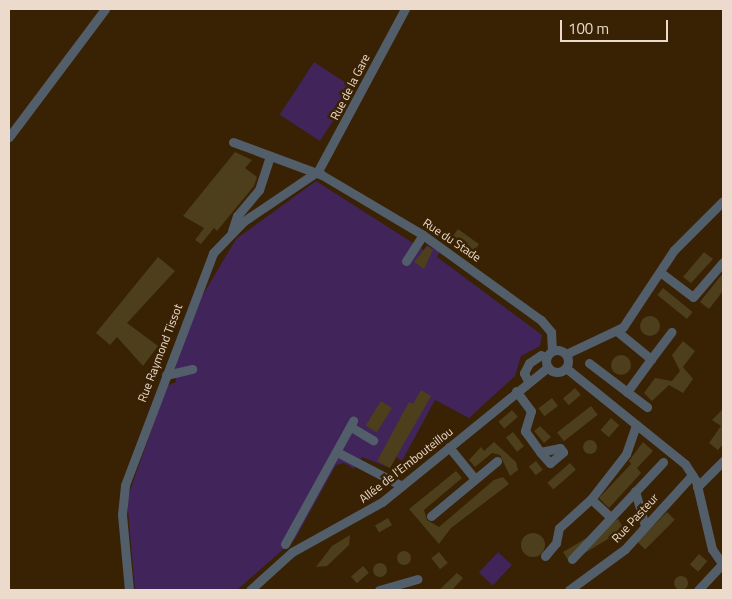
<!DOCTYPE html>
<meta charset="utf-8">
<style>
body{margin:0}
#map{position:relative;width:732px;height:599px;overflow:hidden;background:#392104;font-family:"Titillium Web",sans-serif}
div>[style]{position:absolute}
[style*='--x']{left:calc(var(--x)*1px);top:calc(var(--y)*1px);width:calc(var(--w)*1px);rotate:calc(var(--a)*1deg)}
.green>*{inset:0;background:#412459;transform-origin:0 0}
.building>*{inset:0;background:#4d3f1b;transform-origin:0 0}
.round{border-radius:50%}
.minor>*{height:9px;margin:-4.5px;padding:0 4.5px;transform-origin:4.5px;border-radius:4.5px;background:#525f6b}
.minor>.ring{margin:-4.5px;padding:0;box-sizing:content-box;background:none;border:9px solid #525f6b;border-radius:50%}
span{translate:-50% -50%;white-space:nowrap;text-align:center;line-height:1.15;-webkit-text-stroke:5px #392104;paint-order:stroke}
.street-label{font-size:12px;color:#ecdbcc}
.frame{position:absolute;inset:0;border:10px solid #ecdbcc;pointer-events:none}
.scale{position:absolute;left:560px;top:20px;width:108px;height:22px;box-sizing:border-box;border:2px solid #ecdbcc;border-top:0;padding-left:6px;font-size:15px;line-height:18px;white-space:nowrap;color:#ecdbcc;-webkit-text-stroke:4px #392104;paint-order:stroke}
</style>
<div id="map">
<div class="green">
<i style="left:314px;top:62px;width:48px;height:63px;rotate:33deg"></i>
<i style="clip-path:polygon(316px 181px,424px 250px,427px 245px,440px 252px,437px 257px,542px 335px,540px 346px,521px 356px,515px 376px,469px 418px,435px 400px,402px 461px,396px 457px,390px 468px,362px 457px,354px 469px,344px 463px,336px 465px,295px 539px,237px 590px,135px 590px,127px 499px,167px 386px,176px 382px,175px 363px,201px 298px,236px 239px)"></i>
<i style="left:498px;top:552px;width:19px;height:28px;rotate:43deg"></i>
</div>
<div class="building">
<i style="clip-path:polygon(235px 152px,252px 160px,245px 168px,257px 177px,254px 186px,217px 231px,214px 228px,201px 244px,195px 240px,204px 228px,183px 216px)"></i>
<i style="left:458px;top:229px;width:26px;height:11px;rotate:36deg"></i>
<i style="clip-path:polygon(427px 246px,433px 250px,424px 269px,414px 262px)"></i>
<i style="clip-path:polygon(704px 252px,713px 259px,691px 283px,683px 277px)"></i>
<i style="clip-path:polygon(158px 257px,175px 271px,127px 323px,158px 346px,143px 366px,117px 337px,110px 345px,96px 333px)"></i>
<i style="clip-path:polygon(723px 273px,723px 291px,709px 309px,700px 302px)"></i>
<i style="left:663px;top:288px;width:38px;height:9px;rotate:39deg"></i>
<i class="round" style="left:640px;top:316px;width:20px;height:20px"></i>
<i style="clip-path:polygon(683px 341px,695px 351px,683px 367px,693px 379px,683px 393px,669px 385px,652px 401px,644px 393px,655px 378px,672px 381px,680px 371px,672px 355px)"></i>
<i class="round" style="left:611px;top:355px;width:20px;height:20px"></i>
<i style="left:575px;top:388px;width:9px;height:16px;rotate:49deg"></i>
<i style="clip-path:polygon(421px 390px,431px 396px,390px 468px,377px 461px,409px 402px,413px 404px)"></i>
<i style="left:552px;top:398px;width:10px;height:17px;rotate:53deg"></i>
<i style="left:381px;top:401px;width:13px;height:29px;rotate:32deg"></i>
<i style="left:591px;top:406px;width:11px;height:43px;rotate:52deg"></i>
<i style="clip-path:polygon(723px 409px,723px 444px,718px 450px,709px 443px,721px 426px,712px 420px)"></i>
<i style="left:512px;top:410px;width:9px;height:18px;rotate:49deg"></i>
<i style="left:611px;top:418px;width:11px;height:16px;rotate:41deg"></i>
<i style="clip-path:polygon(540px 426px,551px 437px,544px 443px,534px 431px)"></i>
<i style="left:513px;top:432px;width:18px;height:9px;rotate:52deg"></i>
<i class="round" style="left:583px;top:440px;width:14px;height:14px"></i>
<i style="clip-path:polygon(494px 442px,516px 462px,518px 470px,510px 476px,500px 455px,492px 453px,475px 467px,469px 460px,481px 447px,484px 451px)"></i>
<i style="clip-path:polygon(643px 442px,653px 451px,637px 468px,641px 473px,609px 508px,599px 498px,631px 464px,629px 461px)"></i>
<i style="left:536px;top:461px;width:11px;height:9px;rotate:52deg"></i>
<i style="left:570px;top:463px;width:9px;height:30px;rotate:49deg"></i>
<i style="clip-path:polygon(456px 471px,462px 478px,424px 510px,427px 520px,439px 527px,494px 480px,503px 477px,509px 484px,451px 528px,439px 544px,409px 509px)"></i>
<i style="left:667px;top:512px;width:11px;height:42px;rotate:45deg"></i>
<i style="left:388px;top:518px;width:8px;height:15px;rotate:60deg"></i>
<i style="left:618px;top:519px;width:12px;height:64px;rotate:59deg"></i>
<i class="round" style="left:521px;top:533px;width:24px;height:24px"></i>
<i style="clip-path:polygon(350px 535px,349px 545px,327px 566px,316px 567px,332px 546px)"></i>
<i class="round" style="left:397px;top:551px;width:14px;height:14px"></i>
<i style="left:439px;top:552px;width:14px;height:10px;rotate:51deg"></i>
<i style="left:699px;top:554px;width:11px;height:14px;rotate:41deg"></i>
<i class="round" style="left:373px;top:563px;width:14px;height:14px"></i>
<i style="left:363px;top:566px;width:9px;height:16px;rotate:49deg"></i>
<i style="clip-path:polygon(457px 573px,463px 578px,452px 590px,439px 590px)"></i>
<i class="round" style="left:674px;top:576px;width:14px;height:14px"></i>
</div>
<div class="minor">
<i style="--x:9;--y:137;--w:160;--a:-53.1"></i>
<i style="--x:233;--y:142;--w:95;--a:20.3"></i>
<i style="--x:322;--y:175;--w:117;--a:30.7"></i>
<i style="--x:423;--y:235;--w:145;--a:35.8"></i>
<i style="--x:541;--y:320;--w:16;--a:50"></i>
<i style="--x:551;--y:332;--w:18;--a:87"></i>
<i style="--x:232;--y:231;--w:16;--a:-72"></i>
<i style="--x:237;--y:216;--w:34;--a:-50"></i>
<i style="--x:259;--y:190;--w:36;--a:-72"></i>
<i style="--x:406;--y:261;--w:31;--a:-57"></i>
<i style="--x:660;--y:272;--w:41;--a:37.1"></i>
<i style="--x:693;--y:297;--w:46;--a:-49.4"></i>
<i style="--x:618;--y:332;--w:43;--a:39.3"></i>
<i style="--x:651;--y:359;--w:41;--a:126"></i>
<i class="ring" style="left:546px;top:350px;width:13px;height:13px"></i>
<i style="--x:566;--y:354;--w:63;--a:-25.3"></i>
<i style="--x:623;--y:327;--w:92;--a:-56.5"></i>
<i style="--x:674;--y:250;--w:69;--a:-45"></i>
<i style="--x:651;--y:359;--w:34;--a:-53"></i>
<i style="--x:589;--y:363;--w:73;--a:37.2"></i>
<i style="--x:566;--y:368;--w:153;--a:38.9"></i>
<i style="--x:685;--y:464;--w:20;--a:57"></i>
<i style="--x:696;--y:481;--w:70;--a:76.8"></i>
<i style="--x:712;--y:549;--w:19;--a:55"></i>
<i style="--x:166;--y:375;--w:27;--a:-13"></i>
<i style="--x:528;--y:381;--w:9;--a:-117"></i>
<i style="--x:524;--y:373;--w:11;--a:-63"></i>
<i style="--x:529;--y:363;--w:14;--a:-34"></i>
<i style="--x:541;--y:355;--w:6;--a:31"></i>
<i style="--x:516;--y:391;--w:25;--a:53"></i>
<i style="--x:531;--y:411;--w:21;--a:107"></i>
<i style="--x:525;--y:431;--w:26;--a:54"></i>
<i style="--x:540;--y:452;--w:15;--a:48"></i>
<i style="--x:550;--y:463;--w:17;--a:-40"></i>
<i style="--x:563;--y:452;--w:5;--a:-127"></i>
<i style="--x:560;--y:448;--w:20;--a:169"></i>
<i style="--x:351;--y:427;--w:26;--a:31"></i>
<i style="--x:449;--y:447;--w:41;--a:50.9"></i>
<i style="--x:337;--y:452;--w:73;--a:27.6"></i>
<i style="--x:697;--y:487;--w:37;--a:-45"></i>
<i style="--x:635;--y:491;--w:36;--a:74"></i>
<i style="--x:591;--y:499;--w:26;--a:43"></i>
<i style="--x:431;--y:516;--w:86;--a:-39.8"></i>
<i style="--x:285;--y:544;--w:141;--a:-61.1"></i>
<i style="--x:545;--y:556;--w:17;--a:-50"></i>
<i style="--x:556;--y:543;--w:15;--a:-79"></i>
<i style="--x:559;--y:528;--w:43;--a:-42.2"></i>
<i style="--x:591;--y:499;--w:57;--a:-52.1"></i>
<i style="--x:626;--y:454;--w:31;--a:-71"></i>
<i style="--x:572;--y:559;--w:133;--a:-46.8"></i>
<i style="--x:129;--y:590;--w:76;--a:-95.3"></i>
<i style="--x:122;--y:514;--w:29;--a:-84"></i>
<i style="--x:125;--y:485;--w:248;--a:-69.2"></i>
<i style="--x:213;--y:253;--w:45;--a:-45.9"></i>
<i style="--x:244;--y:221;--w:89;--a:-34"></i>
<i style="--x:318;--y:171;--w:184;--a:-61.8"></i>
<i style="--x:250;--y:590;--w:57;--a:-42.1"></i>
<i style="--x:292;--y:552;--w:103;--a:-29.1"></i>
<i style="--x:382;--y:502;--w:214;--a:-39.1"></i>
<i style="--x:379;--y:590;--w:40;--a:-16"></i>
<i style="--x:569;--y:590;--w:69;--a:-36.2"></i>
<i style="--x:625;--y:549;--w:100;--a:-47.8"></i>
<i style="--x:698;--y:590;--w:35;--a:-47"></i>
</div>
<div class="street-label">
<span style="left:350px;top:87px;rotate:-63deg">Rue de la Gare</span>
<span style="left:452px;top:240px;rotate:34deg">Rue du Stade</span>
<span style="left:160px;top:353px;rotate:-69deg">Rue Raymond Tissot</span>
<span style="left:406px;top:465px;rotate:-38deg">Allée de l'Embouteillou</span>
<span style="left:635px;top:518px;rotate:-47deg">Rue Pasteur</span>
</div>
<div class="frame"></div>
<div class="scale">100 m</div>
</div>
